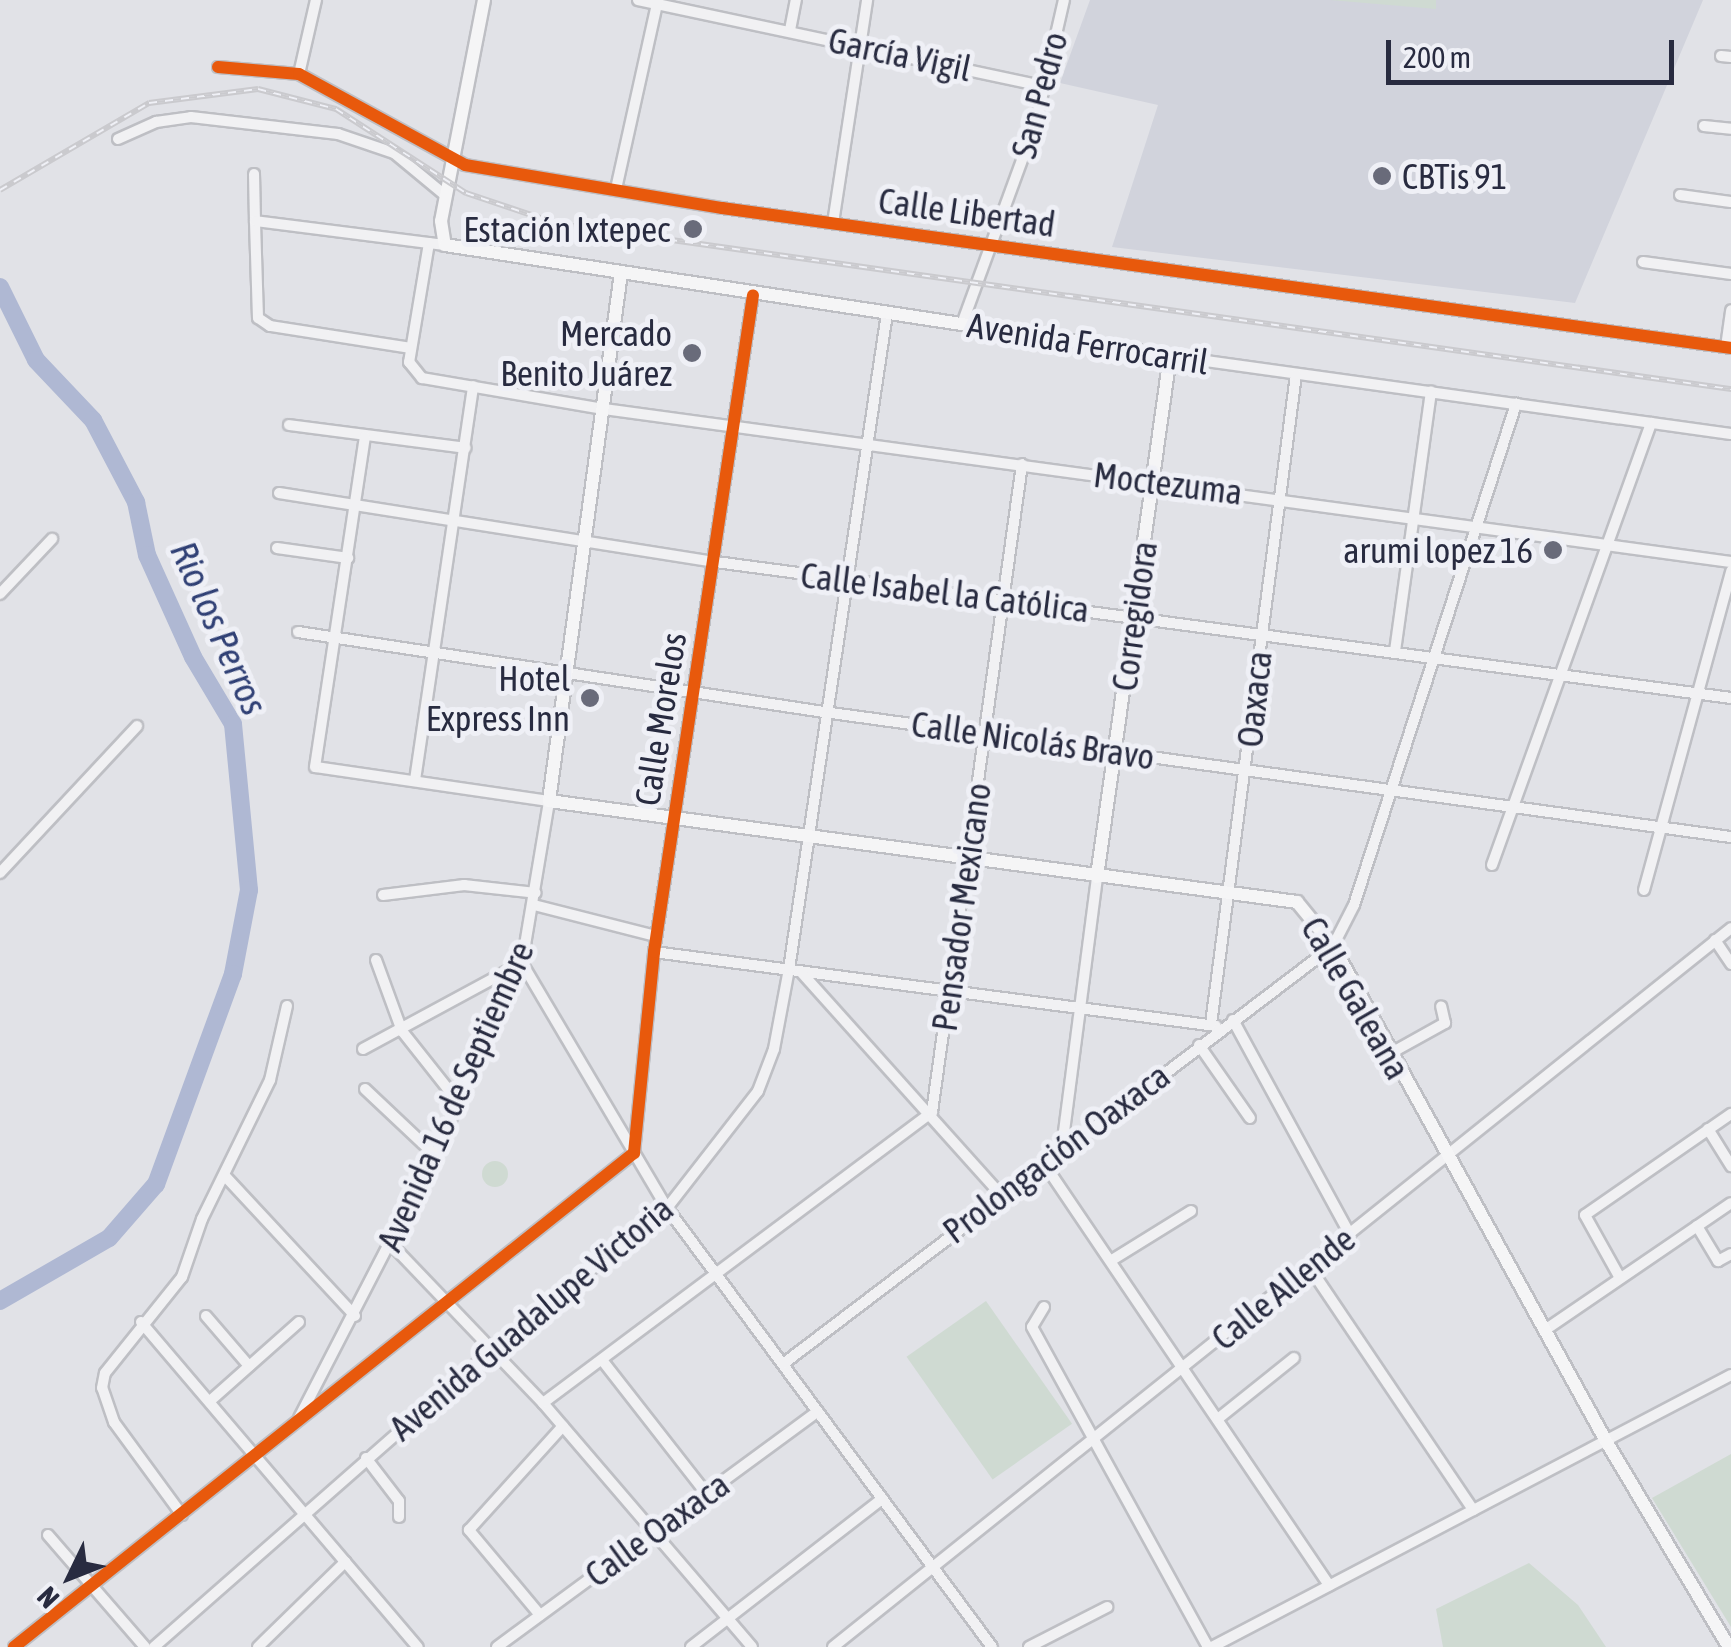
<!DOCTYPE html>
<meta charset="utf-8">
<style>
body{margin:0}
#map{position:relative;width:1731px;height:1647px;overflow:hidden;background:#e1e2e7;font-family:"Asap Condensed",sans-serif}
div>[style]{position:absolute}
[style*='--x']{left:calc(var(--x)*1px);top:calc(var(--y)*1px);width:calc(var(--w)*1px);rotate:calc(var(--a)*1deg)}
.built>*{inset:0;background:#d1d3dc}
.green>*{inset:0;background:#cfdad2;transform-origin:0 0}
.round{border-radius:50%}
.river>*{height:18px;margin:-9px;padding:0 9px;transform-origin:9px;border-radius:9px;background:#afb8d3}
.roads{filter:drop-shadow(2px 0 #bebfc4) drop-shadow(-2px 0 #bebfc4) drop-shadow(0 2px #bebfc4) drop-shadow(0 -2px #bebfc4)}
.minor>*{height:10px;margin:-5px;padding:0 5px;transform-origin:5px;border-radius:5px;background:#f1f1f3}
.major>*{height:12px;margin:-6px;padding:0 6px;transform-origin:6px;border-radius:6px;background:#f5f5f6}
.rail>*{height:6px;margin-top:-3px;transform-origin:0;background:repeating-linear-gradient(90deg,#eff0f6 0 8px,#cacace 0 16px);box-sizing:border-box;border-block:2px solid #cacace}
.cycleway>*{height:12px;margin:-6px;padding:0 6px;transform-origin:6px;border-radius:6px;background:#e8590c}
.dots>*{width:28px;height:28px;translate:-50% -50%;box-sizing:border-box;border:5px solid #eff0f6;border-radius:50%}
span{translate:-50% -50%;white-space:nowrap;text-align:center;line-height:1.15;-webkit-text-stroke:10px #eff0f6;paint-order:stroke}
.street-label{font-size:35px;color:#282b40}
.poi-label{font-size:35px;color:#282b40}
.left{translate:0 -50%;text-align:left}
.right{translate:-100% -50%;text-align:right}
.water-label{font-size:38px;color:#304075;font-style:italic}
.north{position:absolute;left:20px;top:1527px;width:100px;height:100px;-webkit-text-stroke:8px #eff0f6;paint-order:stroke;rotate:227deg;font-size:28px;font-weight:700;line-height:40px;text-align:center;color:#282b40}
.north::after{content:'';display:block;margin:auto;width:35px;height:45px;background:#282b40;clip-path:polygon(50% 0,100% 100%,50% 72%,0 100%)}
.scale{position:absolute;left:1386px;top:40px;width:288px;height:45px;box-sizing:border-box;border:5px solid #282b40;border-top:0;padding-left:12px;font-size:30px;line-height:35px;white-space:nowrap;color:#282b40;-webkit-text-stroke:8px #eff0f6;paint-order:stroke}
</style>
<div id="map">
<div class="built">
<i style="clip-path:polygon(1090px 0,1703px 0,1575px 303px,1112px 247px,1158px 105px,1060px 83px)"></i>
</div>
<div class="green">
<i style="clip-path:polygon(1330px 0,1436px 0,1436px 9px)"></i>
<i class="round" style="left:482px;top:1161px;width:26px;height:26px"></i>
<i style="left:986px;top:1301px;width:150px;height:97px;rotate:55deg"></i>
<i style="clip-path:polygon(1731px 1454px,1731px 1627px,1652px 1498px)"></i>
<i style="clip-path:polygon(1529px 1563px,1578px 1605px,1606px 1647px,1443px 1647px,1436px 1609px)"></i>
</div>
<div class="river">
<i style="--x:0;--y:287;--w:81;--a:63.7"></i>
<i style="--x:36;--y:360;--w:83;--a:46.5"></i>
<i style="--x:93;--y:420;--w:93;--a:62.3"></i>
<i style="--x:136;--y:502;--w:54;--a:78.3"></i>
<i style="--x:147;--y:555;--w:112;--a:65.7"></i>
<i style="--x:193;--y:657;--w:78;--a:59.2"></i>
<i style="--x:233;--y:724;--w:167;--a:84.5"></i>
<i style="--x:249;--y:890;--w:86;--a:100.8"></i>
<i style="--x:233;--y:974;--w:224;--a:110.1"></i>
<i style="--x:156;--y:1184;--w:72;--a:131"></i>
<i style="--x:109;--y:1238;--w:126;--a:150"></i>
</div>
<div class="roads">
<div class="minor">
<i style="--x:638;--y:0;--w:415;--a:12"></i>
<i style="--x:790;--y:30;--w:31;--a:-79"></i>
<i style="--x:1721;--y:56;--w:10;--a:6"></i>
<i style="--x:218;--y:67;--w:81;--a:4.9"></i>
<i style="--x:299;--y:74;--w:189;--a:28.7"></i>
<i style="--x:465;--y:165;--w:261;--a:9.5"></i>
<i style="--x:722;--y:208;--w:1019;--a:7.9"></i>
<i style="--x:299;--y:74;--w:76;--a:-77.1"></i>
<i style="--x:1704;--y:126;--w:27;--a:6"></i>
<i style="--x:118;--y:139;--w:42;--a:-24.1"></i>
<i style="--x:156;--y:122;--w:35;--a:-8"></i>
<i style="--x:191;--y:117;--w:148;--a:6.6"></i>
<i style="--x:338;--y:134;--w:59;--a:18.7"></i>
<i style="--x:394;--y:153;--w:67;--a:39.6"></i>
<i style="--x:254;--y:174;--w:47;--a:88.8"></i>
<i style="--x:616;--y:189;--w:194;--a:-77.5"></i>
<i style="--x:1680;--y:195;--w:51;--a:7.8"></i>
<i style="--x:833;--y:223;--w:226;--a:-81.3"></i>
<i style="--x:429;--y:243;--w:121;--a:99.5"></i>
<i style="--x:409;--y:362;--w:21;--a:51"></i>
<i style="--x:422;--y:378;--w:185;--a:9.7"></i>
<i style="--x:604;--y:409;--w:1137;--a:7.73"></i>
<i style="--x:1643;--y:262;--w:89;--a:7.8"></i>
<i style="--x:962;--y:324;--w:215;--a:-69.9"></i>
<i style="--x:1036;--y:122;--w:125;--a:-77.1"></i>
<i style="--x:1726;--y:347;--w:37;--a:-82"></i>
<i style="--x:411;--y:348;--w:143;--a:-171.1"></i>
<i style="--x:270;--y:326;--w:14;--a:-146"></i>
<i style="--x:258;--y:318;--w:97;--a:-91.8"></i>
<i style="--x:255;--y:221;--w:192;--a:7.2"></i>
<i style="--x:1170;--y:356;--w:566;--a:7.92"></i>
<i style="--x:289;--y:425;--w:178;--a:7.4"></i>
<i style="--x:279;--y:493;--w:442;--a:9"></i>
<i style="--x:716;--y:562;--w:1024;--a:7.63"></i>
<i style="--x:277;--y:548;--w:72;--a:8"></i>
<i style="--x:0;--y:594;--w:76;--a:-46.6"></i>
<i style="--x:298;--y:632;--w:532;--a:8.65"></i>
<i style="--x:824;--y:712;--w:916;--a:7.85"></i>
<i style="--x:1395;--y:651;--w:262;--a:-82.1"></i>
<i style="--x:415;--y:780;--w:398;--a:-81.6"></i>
<i style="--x:1492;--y:865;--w:470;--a:-70.2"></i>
<i style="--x:0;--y:873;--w:201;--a:-47"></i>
<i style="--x:1644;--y:890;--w:331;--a:-74.7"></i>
<i style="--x:383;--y:895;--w:82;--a:-7"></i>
<i style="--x:464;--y:885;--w:72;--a:6.3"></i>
<i style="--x:534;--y:905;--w:126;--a:14.3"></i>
<i style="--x:1715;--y:940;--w:29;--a:56"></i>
<i style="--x:654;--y:952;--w:567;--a:7.5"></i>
<i style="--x:376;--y:960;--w:76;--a:69.9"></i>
<i style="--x:402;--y:1031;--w:92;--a:51.6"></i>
<i style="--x:801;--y:972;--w:298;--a:48.1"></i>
<i style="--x:1233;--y:1020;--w:245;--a:61.4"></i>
<i style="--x:1211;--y:1024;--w:655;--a:-82.54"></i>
<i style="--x:1199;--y:1045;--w:89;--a:55.1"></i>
<i style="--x:363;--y:1049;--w:181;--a:-28.4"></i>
<i style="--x:522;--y:963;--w:285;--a:59.4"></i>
<i style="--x:667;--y:1208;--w:546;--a:53.49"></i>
<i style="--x:1391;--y:1053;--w:62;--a:-29.1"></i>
<i style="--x:1445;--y:1023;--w:17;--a:-103"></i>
<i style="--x:365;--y:1089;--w:96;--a:43.3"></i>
<i style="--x:1708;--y:1129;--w:44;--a:58.1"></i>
<i style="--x:1062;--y:1147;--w:272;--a:-82.6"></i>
<i style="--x:1043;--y:1162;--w:511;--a:55.94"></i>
<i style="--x:225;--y:1176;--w:191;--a:47.1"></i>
<i style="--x:1697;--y:1226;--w:41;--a:59"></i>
<i style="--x:1718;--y:1261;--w:15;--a:-28"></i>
<i style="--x:390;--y:1243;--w:221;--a:46.3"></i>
<i style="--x:543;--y:1403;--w:321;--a:49.4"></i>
<i style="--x:1112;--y:1260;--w:93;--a:-31.8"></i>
<i style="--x:1310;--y:1268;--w:292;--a:56"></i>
<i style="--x:1620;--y:1278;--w:72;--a:-119.1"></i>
<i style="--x:1585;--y:1215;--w:178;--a:-34.7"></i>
<i style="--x:1044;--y:1307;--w:23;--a:121"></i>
<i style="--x:1032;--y:1327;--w:365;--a:61.2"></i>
<i style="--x:206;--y:1316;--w:66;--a:49.3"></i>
<i style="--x:141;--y:1322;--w:427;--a:49.6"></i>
<i style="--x:1545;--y:1330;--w:225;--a:-34.3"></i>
<i style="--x:602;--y:1360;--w:169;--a:52"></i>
<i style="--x:783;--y:1364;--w:691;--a:-37.23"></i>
<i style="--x:1333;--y:946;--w:46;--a:-62.9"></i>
<i style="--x:1354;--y:905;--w:527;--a:-72.08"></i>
<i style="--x:210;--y:1401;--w:119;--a:-41.6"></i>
<i style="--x:543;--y:1403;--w:486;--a:-36.8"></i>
<i style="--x:932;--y:1112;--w:654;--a:-82.09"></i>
<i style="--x:299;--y:1418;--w:296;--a:-62.7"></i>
<i style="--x:435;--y:1155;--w:211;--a:-65.6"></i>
<i style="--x:522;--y:963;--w:164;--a:-80.5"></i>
<i style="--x:549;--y:801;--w:236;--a:-171.7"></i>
<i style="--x:315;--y:767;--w:334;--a:-81.4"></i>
<i style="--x:1219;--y:1418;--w:96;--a:-38.7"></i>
<i style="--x:366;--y:1458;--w:54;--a:52.5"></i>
<i style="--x:399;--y:1501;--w:16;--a:90"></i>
<i style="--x:182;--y:1515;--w:115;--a:-126.2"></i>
<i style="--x:114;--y:1422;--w:36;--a:-109"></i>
<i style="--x:102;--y:1388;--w:15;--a:-79"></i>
<i style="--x:105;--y:1373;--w:123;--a:-51.3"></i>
<i style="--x:182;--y:1277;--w:61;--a:-71"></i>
<i style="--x:202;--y:1219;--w:155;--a:-63.9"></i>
<i style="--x:270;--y:1080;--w:76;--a:-77.1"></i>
<i style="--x:48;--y:1535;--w:148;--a:49.1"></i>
<i style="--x:540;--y:1615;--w:111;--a:-129.9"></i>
<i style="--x:469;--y:1530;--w:140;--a:-47.9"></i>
<i style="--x:14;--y:1647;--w:793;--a:-38.55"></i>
<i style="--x:634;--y:1153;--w:202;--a:-84.3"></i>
<i style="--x:654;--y:952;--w:664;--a:-81.43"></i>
<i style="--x:154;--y:1647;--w:450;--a:-41.3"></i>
<i style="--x:492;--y:1350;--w:225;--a:-39.1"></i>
<i style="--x:667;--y:1208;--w:148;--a:-52.1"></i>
<i style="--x:758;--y:1091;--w:45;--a:-69.1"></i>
<i style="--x:774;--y:1049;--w:81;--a:-79.4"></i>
<i style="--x:789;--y:969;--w:663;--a:-81.5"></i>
<i style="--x:258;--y:1647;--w:122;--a:-44.3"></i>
<i style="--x:497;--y:1647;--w:398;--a:-36.3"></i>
<i style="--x:691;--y:1647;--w:242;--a:-37.8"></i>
<i style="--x:833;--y:1647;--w:1150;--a:-38.68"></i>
<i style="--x:1029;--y:1647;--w:88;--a:-27.1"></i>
<i style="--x:1212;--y:1647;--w:586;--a:-27.66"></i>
</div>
<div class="major">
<i style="--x:484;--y:0;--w:225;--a:101"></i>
<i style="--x:441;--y:221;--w:24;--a:81"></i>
<i style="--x:445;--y:245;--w:733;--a:8.7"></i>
<i style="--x:1170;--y:356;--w:526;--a:97.98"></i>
<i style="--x:621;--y:273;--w:533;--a:97.77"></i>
<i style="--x:549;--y:801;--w:755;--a:7.69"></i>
<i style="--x:1297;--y:902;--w:57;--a:50.7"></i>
<i style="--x:1333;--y:946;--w:565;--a:61.12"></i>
<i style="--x:1606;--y:1441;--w:240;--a:59.2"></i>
</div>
</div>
<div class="rail">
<i style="--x:0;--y:190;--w:173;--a:-30.3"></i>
<i style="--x:149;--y:103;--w:110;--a:-7.3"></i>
<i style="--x:258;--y:89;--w:81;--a:14.4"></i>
<i style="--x:336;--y:109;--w:155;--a:32.9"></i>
<i style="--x:466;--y:193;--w:97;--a:18.6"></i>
<i style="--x:558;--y:224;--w:1185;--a:8.01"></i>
</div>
<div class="cycleway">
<i style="--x:218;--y:67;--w:81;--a:4.9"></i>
<i style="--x:299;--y:74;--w:189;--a:28.7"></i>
<i style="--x:465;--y:165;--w:261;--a:9.5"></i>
<i style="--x:722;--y:208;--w:1019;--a:7.9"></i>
<i style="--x:14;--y:1647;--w:793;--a:-38.55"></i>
<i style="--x:634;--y:1153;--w:202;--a:-84.3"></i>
<i style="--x:654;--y:952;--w:664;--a:-81.43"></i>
</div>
<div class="dots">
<i style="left:1382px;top:176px;background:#696b7a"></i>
<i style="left:693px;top:229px;background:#696b7a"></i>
<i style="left:692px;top:353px;background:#696b7a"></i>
<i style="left:1553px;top:550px;background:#696b7a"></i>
<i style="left:590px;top:698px;background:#696b7a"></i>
</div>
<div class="street-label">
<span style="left:900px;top:54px;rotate:12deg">García Vigil</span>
<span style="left:1039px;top:95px;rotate:-75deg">San Pedro</span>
<span style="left:967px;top:212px;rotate:8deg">Calle Libertad</span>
<span style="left:1088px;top:343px;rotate:9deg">Avenida Ferrocarril</span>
<span style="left:1168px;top:483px;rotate:7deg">Moctezuma</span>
<span style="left:945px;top:592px;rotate:7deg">Calle Isabel la Católica</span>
<span style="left:1134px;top:616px;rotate:-82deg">Corregidora</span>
<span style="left:1254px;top:699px;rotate:-84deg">Oaxaca</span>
<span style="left:660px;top:719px;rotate:-81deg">Calle Morelos</span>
<span style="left:1033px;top:740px;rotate:8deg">Calle Nicolás Bravo</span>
<span style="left:961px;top:907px;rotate:-82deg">Pensador Mexicano</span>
<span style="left:1356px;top:998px;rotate:60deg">Calle Galeana</span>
<span style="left:455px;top:1096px;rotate:-66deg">Avenida 16 de Septiembre</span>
<span style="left:1056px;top:1153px;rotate:-37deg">Prolongación Oaxaca</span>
<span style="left:1283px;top:1288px;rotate:-39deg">Calle Allende</span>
<span style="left:531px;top:1318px;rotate:-40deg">Avenida Guadalupe Victoria</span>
<span style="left:657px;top:1529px;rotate:-36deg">Calle Oaxaca</span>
</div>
<div class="poi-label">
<span class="left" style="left:1402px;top:176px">CBTis 91</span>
<span class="right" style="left:670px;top:229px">Estación Ixtepec</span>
<span class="right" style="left:672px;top:353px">Mercado<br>Benito Juárez</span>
<span class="right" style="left:1533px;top:550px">arumi lopez 16</span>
<span class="right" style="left:570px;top:698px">Hotel<br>Express Inn</span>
</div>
<div class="water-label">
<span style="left:219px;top:628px;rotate:66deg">Rio los Perros</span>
</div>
<div class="north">N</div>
<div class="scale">200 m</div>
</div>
